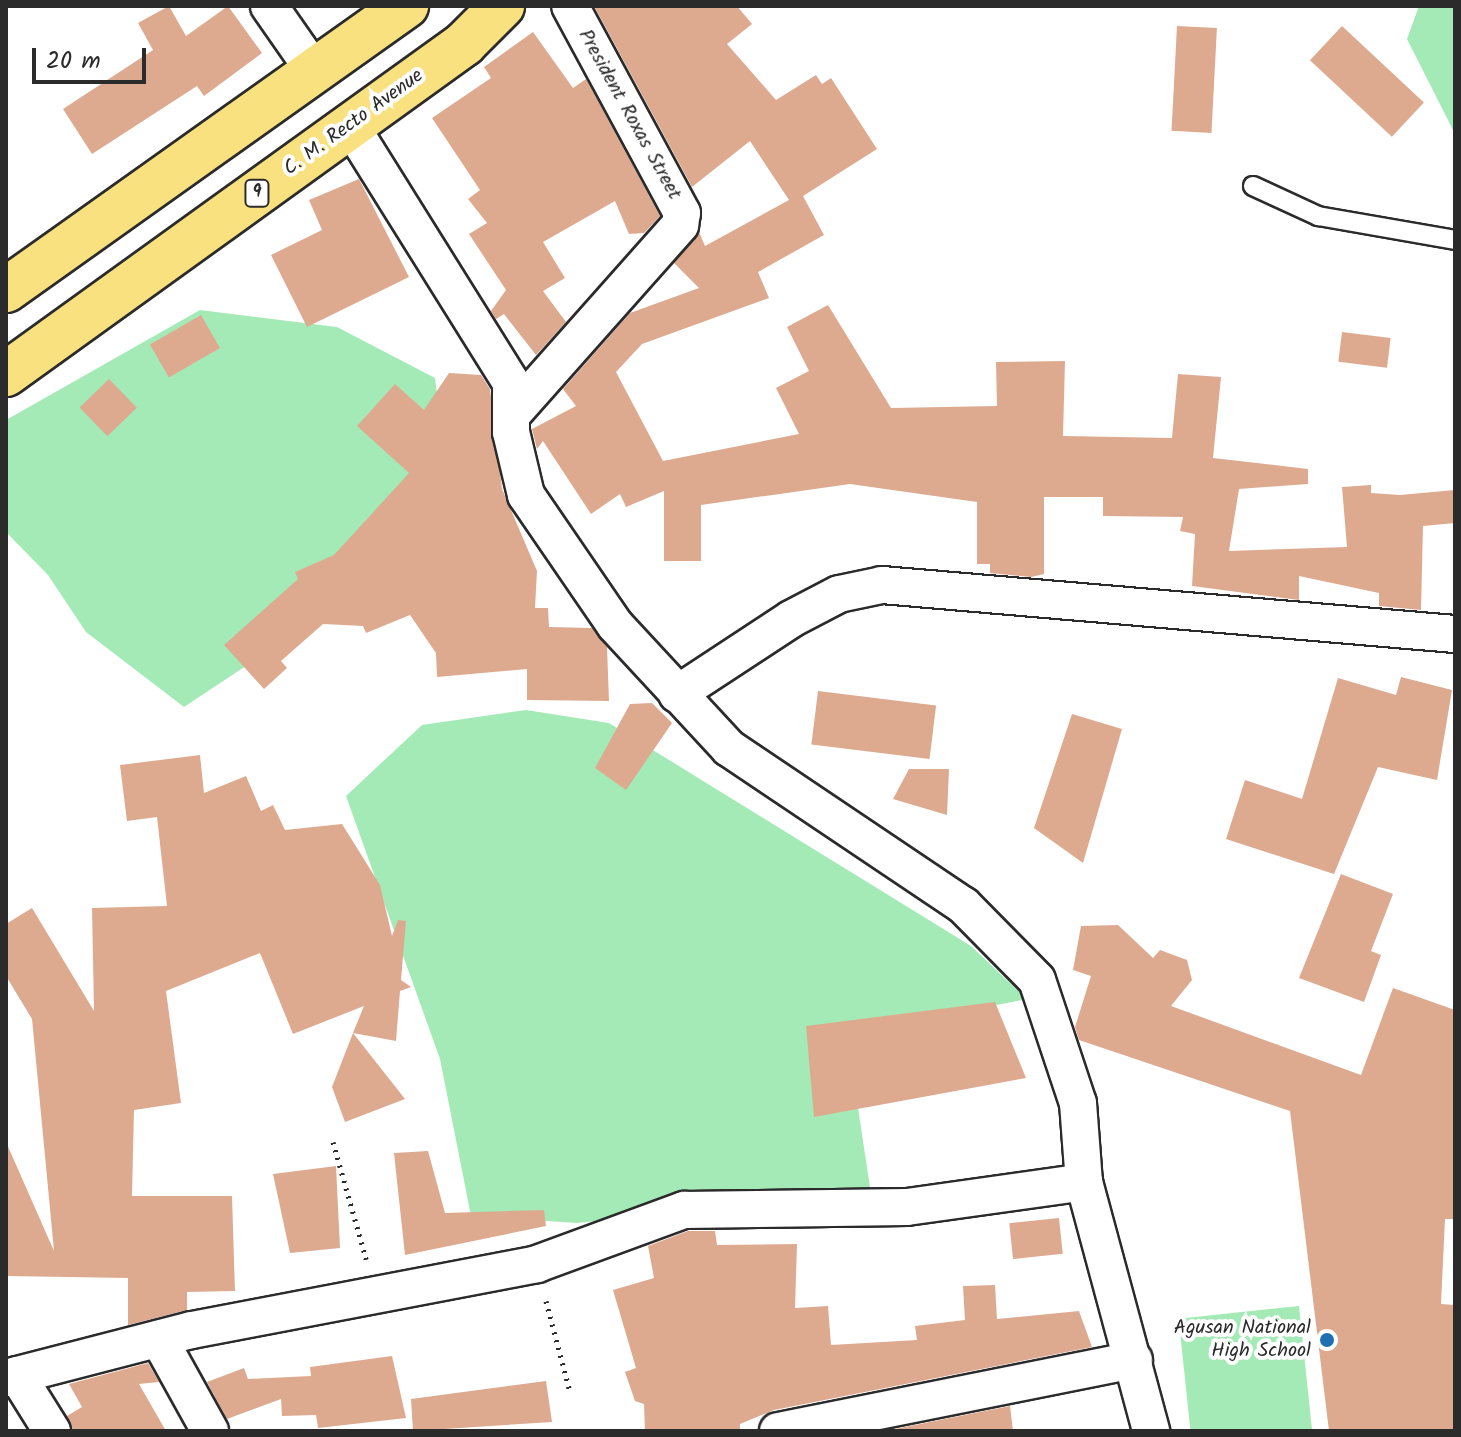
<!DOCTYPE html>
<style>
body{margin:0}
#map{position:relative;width:1461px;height:1437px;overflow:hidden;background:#fff;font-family:Kalam,sans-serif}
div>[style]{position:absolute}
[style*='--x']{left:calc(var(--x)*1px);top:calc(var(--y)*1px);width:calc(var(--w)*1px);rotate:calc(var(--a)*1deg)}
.green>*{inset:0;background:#a4eab6;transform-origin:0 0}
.building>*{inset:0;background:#ddaa90;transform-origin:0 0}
.path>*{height:5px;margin-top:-2.5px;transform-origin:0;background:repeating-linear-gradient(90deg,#2b2b2b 0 2px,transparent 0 8px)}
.roads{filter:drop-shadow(2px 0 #2b2b2b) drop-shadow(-2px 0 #2b2b2b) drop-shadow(0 2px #2b2b2b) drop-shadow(0 -2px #2b2b2b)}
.service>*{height:18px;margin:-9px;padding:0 9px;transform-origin:9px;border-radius:9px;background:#fff}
.minor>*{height:36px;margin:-18px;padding:0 18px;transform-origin:18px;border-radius:18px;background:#fff}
.trunk>*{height:44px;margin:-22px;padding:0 22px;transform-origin:22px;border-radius:22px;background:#fae180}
.dots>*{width:22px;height:22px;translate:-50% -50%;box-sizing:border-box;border:4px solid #fff;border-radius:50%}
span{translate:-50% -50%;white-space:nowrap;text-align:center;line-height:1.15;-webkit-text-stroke:8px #fff;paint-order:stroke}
.shield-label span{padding:2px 6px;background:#fff;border:2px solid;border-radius:6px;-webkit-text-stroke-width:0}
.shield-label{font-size:18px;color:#2b2b2b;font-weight:700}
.street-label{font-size:20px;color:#2b2b2b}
.poi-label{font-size:20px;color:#2b2b2b}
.right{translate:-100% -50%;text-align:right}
.frame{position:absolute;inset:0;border:8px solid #2b2b2b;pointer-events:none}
.scale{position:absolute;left:32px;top:48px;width:114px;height:36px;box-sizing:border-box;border:4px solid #2b2b2b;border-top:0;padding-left:10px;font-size:24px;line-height:28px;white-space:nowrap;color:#2b2b2b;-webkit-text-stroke:6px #fff;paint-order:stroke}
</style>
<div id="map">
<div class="green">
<i style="clip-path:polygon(1419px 6px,1455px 6px,1455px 134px,1407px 39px)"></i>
<i style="clip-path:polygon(200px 310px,337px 327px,435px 378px,446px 464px,264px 654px,184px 707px,86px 632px,48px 575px,6px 532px,6px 420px)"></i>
<i style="clip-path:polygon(526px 710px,609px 723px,971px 946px,1027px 999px,847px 1035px,871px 1194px,577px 1223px,471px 1216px,440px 1059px,346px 796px,422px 725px)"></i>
<i style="left:1299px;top:1306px;width:126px;height:121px;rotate:84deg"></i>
</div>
<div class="building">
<i style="clip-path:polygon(169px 6px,186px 36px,228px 6px,262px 53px,204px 96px,197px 86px,92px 154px,63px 109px,153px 50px,138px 23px)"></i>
<i style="clip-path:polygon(594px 6px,737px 6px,752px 24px,727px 44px,776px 100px,816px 75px,822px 84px,831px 78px,877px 149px,803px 196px,824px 235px,758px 272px,769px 298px,642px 344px,616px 372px,663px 461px,799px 434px,776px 388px,809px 371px,787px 327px,828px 305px,891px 408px,997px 406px,996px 362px,1065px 361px,1063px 436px,1172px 438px,1178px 374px,1221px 377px,1213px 458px,1308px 469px,1308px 484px,1239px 489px,1229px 551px,1347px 547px,1342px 487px,1371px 485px,1371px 493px,1400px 495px,1455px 490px,1455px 523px,1423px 526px,1421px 610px,1379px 606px,1379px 593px,1299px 576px,1299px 600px,1192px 586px,1195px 534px,1180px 531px,1183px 517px,1103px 516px,1103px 497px,1044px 497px,1044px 574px,1031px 577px,990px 573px,990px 564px,977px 564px,977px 502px,850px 484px,701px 505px,701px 561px,664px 561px,664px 491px,626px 507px,620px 494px,591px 514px,543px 441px,537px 449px,532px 429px,576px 406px,563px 389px,630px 313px,699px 288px,674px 263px,699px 232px,705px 246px,789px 200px,750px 141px,692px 187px)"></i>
<i style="left:1177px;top:26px;width:40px;height:105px;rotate:3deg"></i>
<i style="left:1342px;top:26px;width:112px;height:47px;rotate:43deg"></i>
<i style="clip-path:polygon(533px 32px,573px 88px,586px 79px,660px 216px,644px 233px,629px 234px,615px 201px,543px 242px,565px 278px,543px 291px,566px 322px,536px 355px,504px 314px,496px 319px,491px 311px,506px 290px,469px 234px,487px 223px,468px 199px,480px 190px,432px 118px,491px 78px,484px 67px)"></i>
<i style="clip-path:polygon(359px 179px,409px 277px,307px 327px,271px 255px,322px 230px,309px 200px)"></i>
<i style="left:201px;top:315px;width:38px;height:59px;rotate:60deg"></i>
<i style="left:1342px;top:332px;width:49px;height:30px;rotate:7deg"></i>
<i style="clip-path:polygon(449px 373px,481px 375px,490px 389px,502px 489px,537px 571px,535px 608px,548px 608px,549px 627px,592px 628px,607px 647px,609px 701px,527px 700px,527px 669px,437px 677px,436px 653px,410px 615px,366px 633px,363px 626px,323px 624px,281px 661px,287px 668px,264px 689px,224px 645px,298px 579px,295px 572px,334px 555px,409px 473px,357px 426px,395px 384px,424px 410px)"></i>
<i style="left:109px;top:379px;width:40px;height:41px;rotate:46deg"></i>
<i style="clip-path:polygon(1401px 677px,1452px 690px,1437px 780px,1378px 767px,1334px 874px,1226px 839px,1245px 780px,1302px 799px,1338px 678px,1396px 695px)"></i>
<i style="left:818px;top:691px;width:119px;height:54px;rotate:7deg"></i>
<i style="clip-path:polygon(652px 703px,672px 723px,626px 790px,595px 768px,630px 704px)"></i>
<i style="clip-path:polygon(1072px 714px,1122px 729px,1083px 863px,1034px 828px)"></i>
<i style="clip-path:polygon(200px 755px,204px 793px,246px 776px,261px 811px,273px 805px,285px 830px,342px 824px,380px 885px,392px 936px,398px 920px,406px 921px,401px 980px,411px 987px,400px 991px,396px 1041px,353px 1033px,364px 1006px,293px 1034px,260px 953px,166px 991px,181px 1103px,134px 1110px,132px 1196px,232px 1196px,235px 1291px,187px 1292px,187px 1310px,128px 1325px,128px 1278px,6px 1276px,6px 1142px,54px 1251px,32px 1019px,6px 976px,6px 924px,32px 908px,94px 1011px,92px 908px,167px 906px,157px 817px,127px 821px,120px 765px)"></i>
<i style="clip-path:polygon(909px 769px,949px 769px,947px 815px,893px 799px)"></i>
<i style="clip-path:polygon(1341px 874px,1393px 894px,1371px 951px,1381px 955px,1364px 1002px,1299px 978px)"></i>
<i style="clip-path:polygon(1118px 925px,1153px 958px,1160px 950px,1187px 960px,1192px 980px,1171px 1006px,1361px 1075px,1393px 988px,1455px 1010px,1455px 1219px,1445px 1219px,1441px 1304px,1455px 1305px,1455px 1431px,1329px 1431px,1290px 1111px,1079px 1040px,1075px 1027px,1091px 976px,1073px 970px,1081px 926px)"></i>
<i style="clip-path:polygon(995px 1002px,1026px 1078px,814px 1117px,806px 1026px)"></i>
<i style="clip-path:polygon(353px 1033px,405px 1099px,345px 1122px,332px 1087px)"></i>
<i style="clip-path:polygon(428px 1151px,445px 1213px,544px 1210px,546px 1226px,405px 1255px,394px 1153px)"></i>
<i style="clip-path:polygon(336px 1166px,340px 1248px,290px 1253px,273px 1174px)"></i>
<i style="left:1059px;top:1218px;width:36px;height:50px;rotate:84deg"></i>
<i style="clip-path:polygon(688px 1231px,715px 1231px,717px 1245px,797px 1244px,795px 1308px,828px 1306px,831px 1345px,917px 1340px,915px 1326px,965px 1320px,963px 1286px,995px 1285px,997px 1319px,1079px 1311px,1092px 1347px,774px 1410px,740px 1424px,740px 1431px,645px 1431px,644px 1404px,635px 1401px,625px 1372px,636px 1368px,613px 1290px,654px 1278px,648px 1246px)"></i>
<i style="clip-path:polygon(392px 1356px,406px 1418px,318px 1428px,316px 1415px,282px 1416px,281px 1399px,227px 1419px,207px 1382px,244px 1368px,248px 1379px,311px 1376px,310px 1367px)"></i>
<i style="clip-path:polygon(148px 1363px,159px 1382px,139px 1384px,166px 1431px,73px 1431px,67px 1416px,82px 1407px,69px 1384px)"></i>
<i style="clip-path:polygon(546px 1381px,552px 1422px,413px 1431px,411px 1399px)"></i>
<i style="clip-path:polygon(1010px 1406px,1013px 1431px,885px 1431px)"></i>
</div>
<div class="path">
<i style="--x:333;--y:1142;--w:122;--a:74.2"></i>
<i style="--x:546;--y:1301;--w:94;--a:75.2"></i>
</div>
<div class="roads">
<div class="service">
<i style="--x:1253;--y:186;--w:72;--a:24.8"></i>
<i style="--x:1318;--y:216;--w:139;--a:9.9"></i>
</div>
<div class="minor">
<i style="--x:269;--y:6;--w:77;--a:55.1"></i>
<i style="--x:350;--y:125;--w:304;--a:58"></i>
<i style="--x:511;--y:383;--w:49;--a:90"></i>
<i style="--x:511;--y:432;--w:65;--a:76.6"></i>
<i style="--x:526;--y:495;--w:158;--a:55.6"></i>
<i style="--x:615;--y:625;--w:168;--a:47.2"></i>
<i style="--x:729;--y:748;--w:282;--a:33.9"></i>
<i style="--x:963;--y:905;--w:105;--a:45.4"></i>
<i style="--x:1037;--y:980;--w:130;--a:71.6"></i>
<i style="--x:1078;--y:1103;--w:79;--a:85.7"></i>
<i style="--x:1084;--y:1182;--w:258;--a:74.9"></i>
<i style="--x:515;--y:411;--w:249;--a:-48.4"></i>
<i style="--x:680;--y:225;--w:12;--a:-81"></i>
<i style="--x:682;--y:213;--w:235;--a:-118.4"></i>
<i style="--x:677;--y:694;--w:136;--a:-33.3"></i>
<i style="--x:791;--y:619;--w:54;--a:-27.5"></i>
<i style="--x:839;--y:594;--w:44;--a:-11.8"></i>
<i style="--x:882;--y:585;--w:575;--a:4.89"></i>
<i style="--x:159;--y:1339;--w:105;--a:61"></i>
<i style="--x:17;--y:1375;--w:66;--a:58"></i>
<i style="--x:6;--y:1378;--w:192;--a:-14.5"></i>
<i style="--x:192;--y:1330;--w:351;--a:-10.8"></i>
<i style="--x:537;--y:1264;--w:157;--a:-20.2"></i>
<i style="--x:684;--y:1210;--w:223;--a:-0.8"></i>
<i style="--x:907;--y:1207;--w:179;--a:-8"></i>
<i style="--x:778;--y:1431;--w:363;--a:-11.3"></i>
</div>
<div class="trunk">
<i style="--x:6;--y:290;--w:491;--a:-35.4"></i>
<i style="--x:6;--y:374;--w:565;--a:-35.77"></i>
<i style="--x:464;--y:44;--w:54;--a:-45"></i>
</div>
</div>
<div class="dots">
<i style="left:1327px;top:1340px;background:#1f6fb2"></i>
</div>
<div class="shield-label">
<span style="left:257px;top:193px">9</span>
</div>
<div class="street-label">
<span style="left:629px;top:115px;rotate:61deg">President Roxas Street</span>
<span style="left:354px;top:123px;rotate:-36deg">C. M. Recto Avenue</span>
</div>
<div class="poi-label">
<span class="right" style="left:1311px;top:1340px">Agusan National<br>High School</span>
</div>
<div class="frame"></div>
<div class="scale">20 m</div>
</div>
